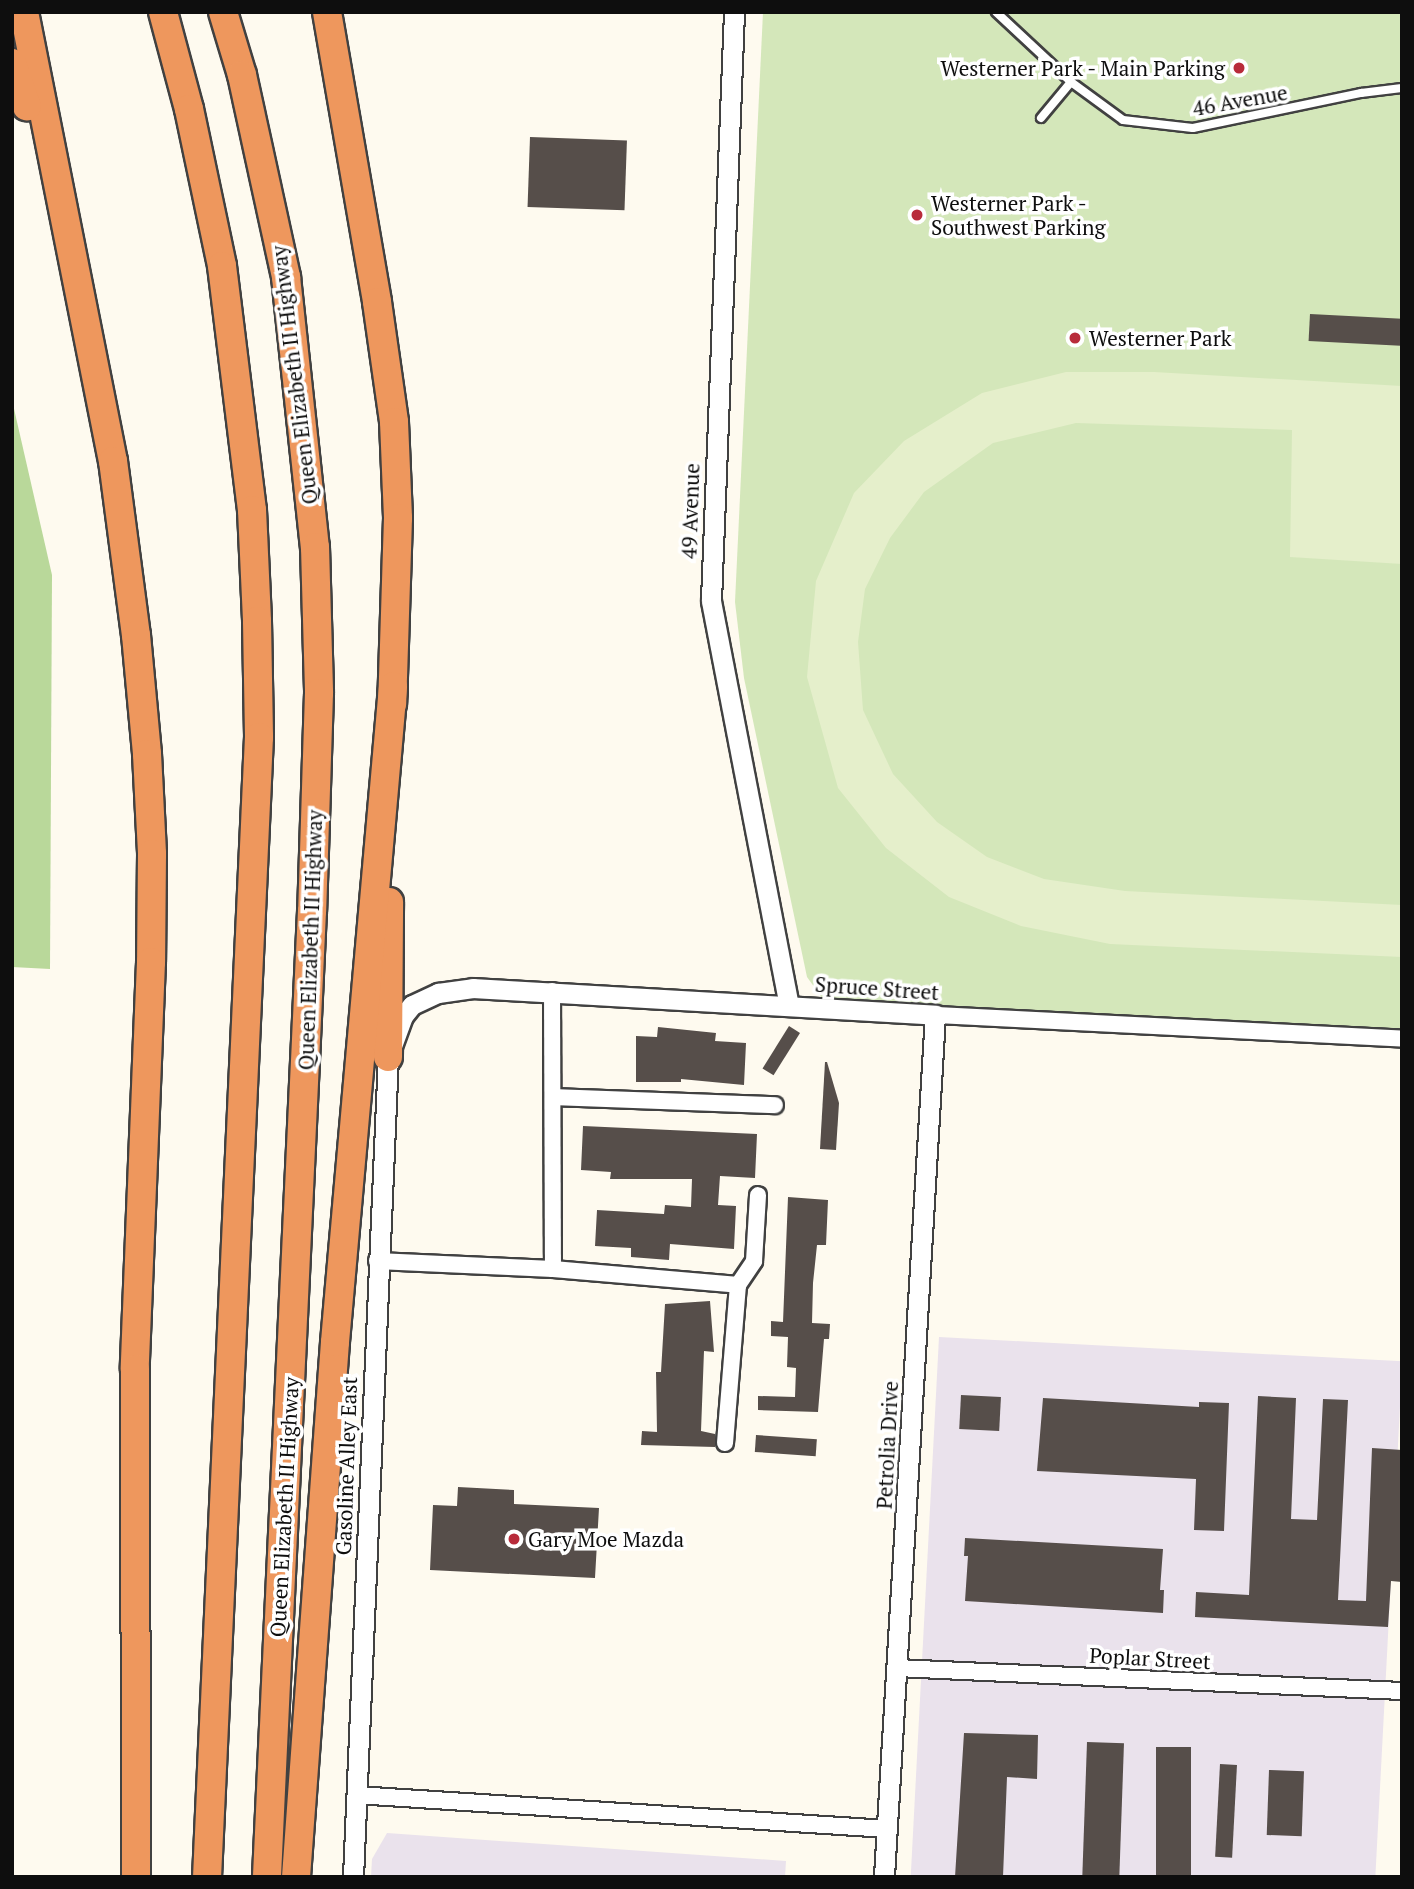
<!DOCTYPE html>
<style>
body{margin:0}
#map{position:relative;width:1414px;height:1889px;overflow:hidden;background:#fefaef;font-family:"PT Serif",serif}
div>[style]{position:absolute}
[style*='--x']{left:calc(var(--x)*1px);top:calc(var(--y)*1px);width:calc(var(--w)*1px);rotate:calc(var(--a)*1deg)}
.industrial>*{inset:0;background:#eae2ec;transform-origin:0 0}
.green>*{inset:0;background:#d4e7ba}
.forest>*{inset:0;background:#b9d89a}
.pitch>*{inset:0;background:#e5efcb}
.building>*{inset:0;background:#564e4a;transform-origin:0 0}
.roads{filter:drop-shadow(2px 0 #414141) drop-shadow(-2px 0 #414141) drop-shadow(0 2px #414141) drop-shadow(0 -2px #414141)}
.service>*{height:8px;margin:-4px;padding:0 4px;transform-origin:4px;border-radius:4px;background:#fff}
.minor>*{height:16px;margin:-8px;padding:0 8px;transform-origin:8px;border-radius:8px;background:#fff}
.tertiary>*{height:19px;margin:-9.5px;padding:0 9.5px;transform-origin:9.5px;border-radius:9.5px;background:#fff}
.motorway>*{height:28px;margin:-14px;padding:0 14px;transform-origin:14px;border-radius:14px;background:#ee975d}
.dots>*{width:19px;height:19px;translate:-50% -50%;box-sizing:border-box;border:4px solid #fff;border-radius:50%}
span{translate:-50% -50%;white-space:nowrap;text-align:center;line-height:1.15;-webkit-text-stroke:7px #fff;paint-order:stroke}
.poi-label{font-size:21px;color:#0e0e0e}
.right{translate:-100% -50%;text-align:right}
.left{translate:0 -50%;text-align:left}
.street-label{font-size:21px;color:#0e0e0e}
.frame{position:absolute;inset:0;border:14px solid #0e0e0e;pointer-events:none}
</style>
<div id="map">
<div class="industrial">
<i style="left:939px;top:1337px;width:464px;height:541px;rotate:3deg"></i>
<i style="clip-path:polygon(387px 1833px,786px 1861px,785px 1877px,371px 1877px,372px 1859px)"></i>
</div>
<div class="green">
<i style="clip-path:polygon(763px 12px,1402px 12px,1402px 1030px,825px 1002px,807px 977px,744px 678px,735px 602px)"></i>
</div>
<div class="forest">
<i style="clip-path:polygon(12px 400px,52px 575px,50px 969px,12px 967px)"></i>
</div>
<div class="pitch">
<i style="clip-path:polygon(1066px 372px,1154px 372px,1402px 386px,1402px 564px,1290px 557px,1292px 430px,1076px 423px,993px 443px,924px 492px,890px 538px,865px 589px,858px 642px,863px 710px,893px 774px,937px 822px,987px 857px,1044px 879px,1125px 891px,1402px 905px,1402px 957px,1110px 944px,1021px 926px,949px 897px,886px 848px,838px 788px,807px 677px,816px 581px,854px 493px,904px 441px,982px 393px)"></i>
</div>
<div class="building">
<i style="left:530px;top:137px;width:97px;height:70px;rotate:2deg"></i>
<i style="left:1310px;top:314px;width:92px;height:27px;rotate:3deg"></i>
<i style="left:789px;top:1026px;width:13px;height:50px;rotate:32deg"></i>
<i style="clip-path:polygon(658px 1027px,716px 1033px,715px 1041px,746px 1043px,744px 1085px,681px 1079px,681px 1082px,636px 1082px,636px 1036px,657px 1037px)"></i>
<i style="clip-path:polygon(825px 1062px,827px 1062px,839px 1103px,836px 1150px,820px 1149px)"></i>
<i style="clip-path:polygon(583px 1126px,757px 1134px,755px 1178px,720px 1176px,718px 1205px,736px 1206px,734px 1249px,670px 1244px,669px 1260px,631px 1257px,631px 1248px,595px 1246px,597px 1210px,664px 1214px,665px 1205px,691px 1207px,692px 1179px,610px 1179px,611px 1172px,581px 1170px)"></i>
<i style="clip-path:polygon(788px 1197px,828px 1200px,826px 1245px,817px 1245px,813px 1283px,812px 1323px,830px 1324px,829px 1339px,824px 1339px,818px 1412px,758px 1410px,758px 1396px,795px 1397px,796px 1368px,787px 1367px,788px 1337px,771px 1336px,771px 1321px,783px 1322px)"></i>
<i style="clip-path:polygon(710px 1301px,714px 1352px,704px 1351px,701px 1431px,715px 1434px,715px 1447px,641px 1445px,642px 1431px,657px 1432px,656px 1372px,661px 1372px,665px 1304px)"></i>
<i style="left:961px;top:1395px;width:40px;height:34px;rotate:3deg"></i>
<i style="clip-path:polygon(1258px 1396px,1296px 1398px,1291px 1519px,1317px 1520px,1323px 1399px,1348px 1400px,1338px 1600px,1366px 1601px,1372px 1448px,1402px 1450px,1402px 1582px,1391px 1581px,1388px 1627px,1195px 1617px,1196px 1592px,1249px 1595px)"></i>
<i style="clip-path:polygon(1043px 1398px,1199px 1407px,1199px 1402px,1229px 1403px,1224px 1531px,1194px 1530px,1196px 1479px,1037px 1471px)"></i>
<i style="left:756px;top:1435px;width:61px;height:17px;rotate:4deg"></i>
<i style="clip-path:polygon(458px 1487px,514px 1490px,514px 1504px,599px 1508px,595px 1578px,430px 1570px,433px 1505px,457px 1506px)"></i>
<i style="clip-path:polygon(965px 1538px,1163px 1549px,1160px 1590px,1164px 1590px,1163px 1613px,965px 1601px,968px 1556px,964px 1556px)"></i>
<i style="clip-path:polygon(964px 1733px,1038px 1735px,1037px 1779px,1007px 1777px,1003px 1877px,955px 1877px)"></i>
<i style="left:1087px;top:1742px;width:37px;height:135px;rotate:2deg"></i>
<i style="left:1156px;top:1747px;width:35px;height:130px"></i>
<i style="left:1220px;top:1764px;width:17px;height:93px;rotate:3deg"></i>
<i style="left:1269px;top:1770px;width:35px;height:65px;rotate:2deg"></i>
</div>
<div class="roads">
<div class="service">
<i style="--x:996;--y:12;--w:103;--a:43"></i>
<i style="--x:1071;--y:82;--w:64;--a:36.2"></i>
<i style="--x:1123;--y:120;--w:70;--a:6.5"></i>
<i style="--x:1193;--y:128;--w:172;--a:-11.8"></i>
<i style="--x:1361;--y:93;--w:41;--a:-7"></i>
<i style="--x:1041;--y:118;--w:47;--a:-50.2"></i>
</div>
<div class="minor">
<i style="--x:552;--y:991;--w:278;--a:89.8"></i>
<i style="--x:935;--y:1015;--w:468;--a:2.9"></i>
<i style="--x:553;--y:1097;--w:222;--a:2.1"></i>
<i style="--x:377;--y:1261;--w:176;--a:2.6"></i>
<i style="--x:553;--y:1269;--w:186;--a:4.9"></i>
<i style="--x:725;--y:1443;--w:159;--a:-85.3"></i>
<i style="--x:738;--y:1285;--w:29;--a:-56"></i>
<i style="--x:754;--y:1261;--w:66;--a:-86.5"></i>
<i style="--x:897;--y:1668;--w:506;--a:2.61"></i>
<i style="--x:356;--y:1795;--w:532;--a:3.66"></i>
</div>
<div class="tertiary">
<i style="--x:734;--y:12;--w:589;--a:92.24"></i>
<i style="--x:711;--y:601;--w:411;--a:79.1"></i>
<i style="--x:353;--y:1877;--w:821;--a:-87.56"></i>
<i style="--x:388;--y:1057;--w:44;--a:-69.9"></i>
<i style="--x:403;--y:1016;--w:14;--a:-51"></i>
<i style="--x:412;--y:1005;--w:29;--a:-25"></i>
<i style="--x:438;--y:993;--w:35;--a:-8"></i>
<i style="--x:473;--y:988;--w:463;--a:3.3"></i>
<i style="--x:935;--y:1015;--w:864;--a:93.39"></i>
</div>
<div class="motorway">
<i style="--x:24;--y:12;--w:458;--a:78.8"></i>
<i style="--x:113;--y:461;--w:176;--a:82.5"></i>
<i style="--x:136;--y:635;--w:120;--a:84.7"></i>
<i style="--x:147;--y:754;--w:100;--a:87.1"></i>
<i style="--x:152;--y:854;--w:108;--a:90.5"></i>
<i style="--x:151;--y:962;--w:407;--a:92.3"></i>
<i style="--x:135;--y:1369;--w:508;--a:89.89"></i>
<i style="--x:163;--y:12;--w:100;--a:75"></i>
<i style="--x:189;--y:109;--w:160;--a:78.1"></i>
<i style="--x:222;--y:266;--w:246;--a:83"></i>
<i style="--x:252;--y:510;--w:111;--a:87.4"></i>
<i style="--x:257;--y:621;--w:116;--a:89"></i>
<i style="--x:259;--y:737;--w:1141;--a:92.61"></i>
<i style="--x:223;--y:12;--w:66;--a:73.2"></i>
<i style="--x:242;--y:75;--w:207;--a:77.7"></i>
<i style="--x:286;--y:277;--w:272;--a:83.9"></i>
<i style="--x:315;--y:547;--w:146;--a:88.4"></i>
<i style="--x:319;--y:693;--w:218;--a:91.8"></i>
<i style="--x:312;--y:911;--w:967;--a:92.67"></i>
<i style="--x:327;--y:12;--w:294;--a:80.2"></i>
<i style="--x:377;--y:302;--w:121;--a:81.9"></i>
<i style="--x:394;--y:422;--w:96;--a:87.6"></i>
<i style="--x:398;--y:518;--w:186;--a:91.8"></i>
<i style="--x:12;--y:63;--w:46;--a:71.2"></i>
<i style="--x:388;--y:1057;--w:155;--a:-89.6"></i>
<i style="--x:296;--y:1877;--w:536;--a:-85.83"></i>
<i style="--x:335;--y:1342;--w:658;--a:-84.94"></i>
</div>
</div>
<div class="dots">
<i style="left:1239px;top:68px;background:#b82b3a"></i>
<i style="left:917px;top:215px;background:#b82b3a"></i>
<i style="left:1075px;top:338px;background:#b82b3a"></i>
<i style="left:514px;top:1539px;background:#b82b3a"></i>
</div>
<div class="poi-label">
<span class="right" style="left:1225px;top:68px">Westerner Park - Main Parking</span>
<span class="left" style="left:931px;top:215px">Westerner Park -<br>Southwest Parking</span>
<span class="left" style="left:1089px;top:338px">Westerner Park</span>
<span class="left" style="left:528px;top:1539px">Gary Moe Mazda</span>
</div>
<div class="street-label">
<span style="left:1240px;top:100px;rotate:-10deg">46 Avenue</span>
<span style="left:294px;top:375px;rotate:-97deg">Queen Elizabeth II Highway</span>
<span style="left:690px;top:511px;rotate:-88deg">49 Avenue</span>
<span style="left:310px;top:940px;rotate:-88deg">Queen Elizabeth II Highway</span>
<span style="left:877px;top:988px;rotate:4deg">Spruce Street</span>
<span style="left:887px;top:1445px;rotate:-87deg">Petrolia Drive</span>
<span style="left:346px;top:1466px;rotate:-88deg">Gasoline Alley East</span>
<span style="left:284px;top:1507px;rotate:-87deg">Queen Elizabeth II Highway</span>
<span style="left:1150px;top:1658px;rotate:3deg">Poplar Street</span>
</div>
<div class="frame"></div>
</div>
